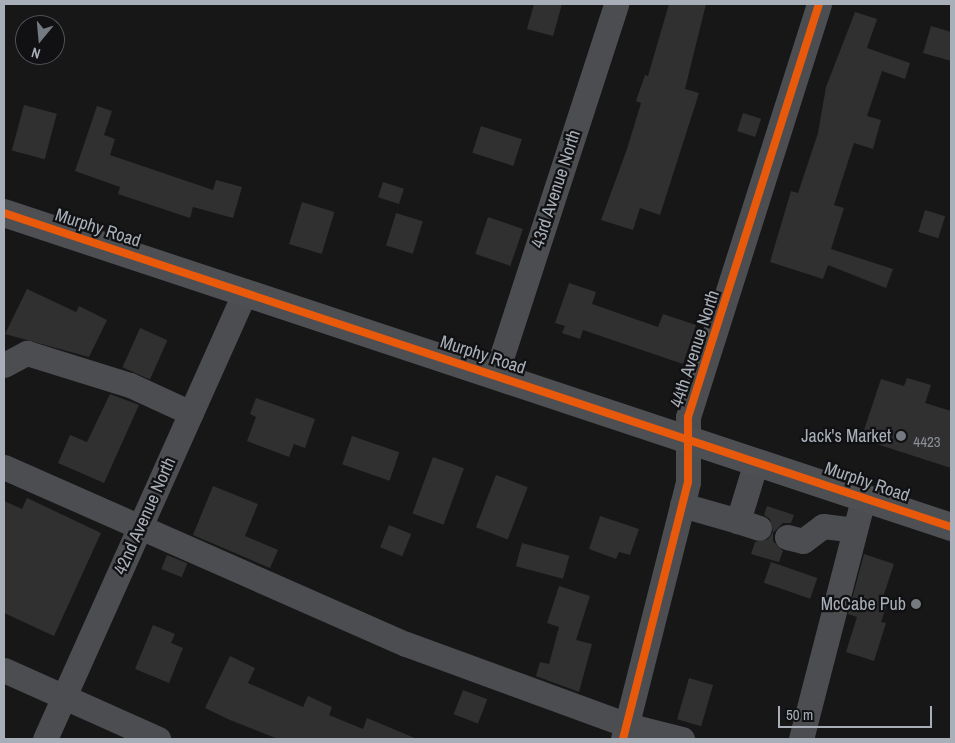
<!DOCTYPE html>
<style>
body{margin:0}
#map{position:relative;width:955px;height:743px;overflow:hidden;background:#171717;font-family:"Archivo Narrow",sans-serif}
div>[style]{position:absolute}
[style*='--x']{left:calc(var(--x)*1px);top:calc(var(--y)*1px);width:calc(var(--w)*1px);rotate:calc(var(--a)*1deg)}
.building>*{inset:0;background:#303031;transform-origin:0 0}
.minor>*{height:25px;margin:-12.5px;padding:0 12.5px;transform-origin:12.5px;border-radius:12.5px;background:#4b4d50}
.major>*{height:28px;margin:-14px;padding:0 14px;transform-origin:14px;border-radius:14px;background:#4d4f52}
.cycleway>*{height:8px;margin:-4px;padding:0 4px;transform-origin:4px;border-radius:4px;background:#e8590c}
.dots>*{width:14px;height:14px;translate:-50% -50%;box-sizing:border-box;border:2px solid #111113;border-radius:50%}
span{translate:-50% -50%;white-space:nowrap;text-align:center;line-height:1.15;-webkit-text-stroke:4.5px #111113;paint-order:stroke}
.number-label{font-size:15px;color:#8a8f96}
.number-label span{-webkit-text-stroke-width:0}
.street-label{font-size:18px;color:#a8afb8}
.poi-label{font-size:18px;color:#a8afb8}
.right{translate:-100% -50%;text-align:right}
.frame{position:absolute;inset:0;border:5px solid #a8afb8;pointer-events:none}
.north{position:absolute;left:15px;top:15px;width:50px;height:50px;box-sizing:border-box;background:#111113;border:1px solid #4d5055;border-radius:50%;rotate:197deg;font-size:14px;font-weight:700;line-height:20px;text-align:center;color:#a8afb8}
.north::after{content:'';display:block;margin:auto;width:18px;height:22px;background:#757a80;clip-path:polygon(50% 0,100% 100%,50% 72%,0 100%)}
.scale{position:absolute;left:778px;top:706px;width:154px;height:22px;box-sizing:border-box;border:2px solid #a8afb8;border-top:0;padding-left:6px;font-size:15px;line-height:18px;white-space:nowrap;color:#a8afb8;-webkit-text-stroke:4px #111113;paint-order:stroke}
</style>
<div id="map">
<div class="building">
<i style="clip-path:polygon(534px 4px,562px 4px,553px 36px,527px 29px)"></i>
<i style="clip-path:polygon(669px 4px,706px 4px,685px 89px,699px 93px,660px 215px,640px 208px,633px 230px,601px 220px,627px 149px,641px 103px,636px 101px,645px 75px,648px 76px)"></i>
<i style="clip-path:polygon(855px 12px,877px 19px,867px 48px,910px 63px,905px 79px,882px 71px,867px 116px,881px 120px,873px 149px,854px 143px,834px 205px,844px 208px,831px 249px,893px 269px,886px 288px,828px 265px,823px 279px,770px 262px,791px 191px,798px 193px,818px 133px,826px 87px)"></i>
<i style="clip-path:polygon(931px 26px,951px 32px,951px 61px,923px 53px)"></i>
<i style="left:24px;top:105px;width:34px;height:47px;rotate:15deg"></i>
<i style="clip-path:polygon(97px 106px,112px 111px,104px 135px,115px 139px,110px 155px,213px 190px,216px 180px,242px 187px,233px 218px,193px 207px,190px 218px,118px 194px,120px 187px,75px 171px)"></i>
<i style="left:743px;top:113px;width:19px;height:19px;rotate:18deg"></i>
<i style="left:481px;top:126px;width:43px;height:28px;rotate:18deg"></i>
<i style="left:383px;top:182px;width:22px;height:16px;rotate:18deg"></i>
<i style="left:302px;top:202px;width:34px;height:44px;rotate:17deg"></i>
<i style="left:925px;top:210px;width:21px;height:23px;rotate:17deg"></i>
<i style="left:396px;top:213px;width:28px;height:34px;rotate:17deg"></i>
<i style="left:488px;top:217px;width:37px;height:39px;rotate:19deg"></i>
<i style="clip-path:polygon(569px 283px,596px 292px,592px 304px,658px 327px,663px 314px,696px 325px,683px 364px,583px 330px,580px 339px,562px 333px,565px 326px,555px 323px)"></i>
<i style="clip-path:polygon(27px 289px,76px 312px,79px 306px,107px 320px,89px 357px,5px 334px)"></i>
<i style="left:140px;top:328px;width:30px;height:43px;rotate:24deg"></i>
<i style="clip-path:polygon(907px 378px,931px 385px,925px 403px,951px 411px,951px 468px,861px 439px,881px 379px,904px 386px)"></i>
<i style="clip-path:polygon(110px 394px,139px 405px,104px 483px,58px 463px,70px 435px,87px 442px)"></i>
<i style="clip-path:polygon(256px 398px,315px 419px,305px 448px,294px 444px,289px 457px,247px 441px,256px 417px,250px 414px)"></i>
<i style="left:352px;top:436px;width:50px;height:30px;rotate:19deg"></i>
<i style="left:433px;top:457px;width:33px;height:60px;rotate:20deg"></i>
<i style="left:496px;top:475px;width:34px;height:56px;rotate:21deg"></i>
<i style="clip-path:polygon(213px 486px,258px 504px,245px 536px,278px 550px,270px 568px,193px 535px)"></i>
<i style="clip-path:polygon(27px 498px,101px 533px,54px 636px,4px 613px,4px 501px,22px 509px)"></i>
<i style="clip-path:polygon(767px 506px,794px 515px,791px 523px,783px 523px,773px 533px,773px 541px,783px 551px,779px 562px,751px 554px,755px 542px,768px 539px,773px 532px,770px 519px,764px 515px)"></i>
<i style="clip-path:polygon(600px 516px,639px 529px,630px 555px,619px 552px,616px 559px,589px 549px)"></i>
<i style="left:389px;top:525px;width:24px;height:24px;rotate:22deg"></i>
<i style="left:522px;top:543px;width:49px;height:24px;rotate:15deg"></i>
<i style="clip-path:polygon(864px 554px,894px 564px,883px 597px,889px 599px,881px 622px,886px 623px,874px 661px,846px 652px,857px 617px,848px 614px)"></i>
<i style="left:167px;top:555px;width:22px;height:15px;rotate:22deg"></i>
<i style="left:771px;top:562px;width:49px;height:22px;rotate:19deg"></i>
<i style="clip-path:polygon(559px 586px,590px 596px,576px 640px,592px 644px,579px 692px,536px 676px,540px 662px,549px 664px,559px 627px,547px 623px)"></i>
<i style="clip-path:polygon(153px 625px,175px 634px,171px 643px,183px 648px,169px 683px,135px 669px)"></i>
<i style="clip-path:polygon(230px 656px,255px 668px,248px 683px,303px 707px,308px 696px,332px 707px,329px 715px,363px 729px,367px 718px,417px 739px,278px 739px,230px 720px,205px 708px)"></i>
<i style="left:689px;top:678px;width:25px;height:43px;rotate:16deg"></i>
<i style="left:463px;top:690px;width:26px;height:26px;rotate:21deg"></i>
</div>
<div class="minor">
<i style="--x:4;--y:365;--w:26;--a:-28"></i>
<i style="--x:27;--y:353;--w:108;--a:17.3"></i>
<i style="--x:130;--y:385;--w:67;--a:24.7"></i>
<i style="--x:496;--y:374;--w:389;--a:-72"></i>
<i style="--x:756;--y:462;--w:62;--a:107"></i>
<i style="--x:738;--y:521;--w:22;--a:18"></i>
<i style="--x:4;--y:467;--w:439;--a:23.8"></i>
<i style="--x:406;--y:644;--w:235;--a:20.1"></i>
<i style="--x:627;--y:725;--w:57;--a:14.3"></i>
<i style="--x:682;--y:505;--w:58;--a:15.9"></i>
<i style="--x:787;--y:537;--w:16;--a:14"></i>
<i style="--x:803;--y:541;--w:25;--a:-37"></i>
<i style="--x:823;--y:526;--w:32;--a:7"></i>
<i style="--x:4;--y:670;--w:169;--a:24.1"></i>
<i style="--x:45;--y:739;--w:490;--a:-65.9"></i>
<i style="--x:623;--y:739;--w:265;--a:-75.8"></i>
<i style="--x:688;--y:482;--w:65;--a:-90"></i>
<i style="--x:688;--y:417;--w:433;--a:-72.4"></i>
<i style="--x:801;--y:739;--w:251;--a:-75.5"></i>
</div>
<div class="major">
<i style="--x:4;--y:213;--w:998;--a:18.34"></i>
</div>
<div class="cycleway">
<i style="--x:4;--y:213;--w:998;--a:18.34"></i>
<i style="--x:623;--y:739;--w:265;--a:-75.8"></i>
<i style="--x:688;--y:482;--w:65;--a:-90"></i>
<i style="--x:688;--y:417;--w:433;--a:-72.4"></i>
</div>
<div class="dots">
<i style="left:901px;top:436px;background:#757a80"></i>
<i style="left:916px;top:604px;background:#757a80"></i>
</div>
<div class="number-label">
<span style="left:927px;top:442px">4423</span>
</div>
<div class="street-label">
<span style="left:556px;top:189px;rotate:-72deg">43rd Avenue North</span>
<span style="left:98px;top:228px;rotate:18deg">Murphy Road</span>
<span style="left:695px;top:349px;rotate:-72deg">44th Avenue North</span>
<span style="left:483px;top:355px;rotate:18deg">Murphy Road</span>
<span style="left:867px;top:482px;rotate:19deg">Murphy Road</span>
<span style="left:145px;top:516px;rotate:-66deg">42nd Avenue North</span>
</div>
<div class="poi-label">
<span class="right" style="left:891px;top:436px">Jack's Market</span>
<span class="right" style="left:906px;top:604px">McCabe Pub</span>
</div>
<div class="frame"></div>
<div class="north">N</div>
<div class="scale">50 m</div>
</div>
